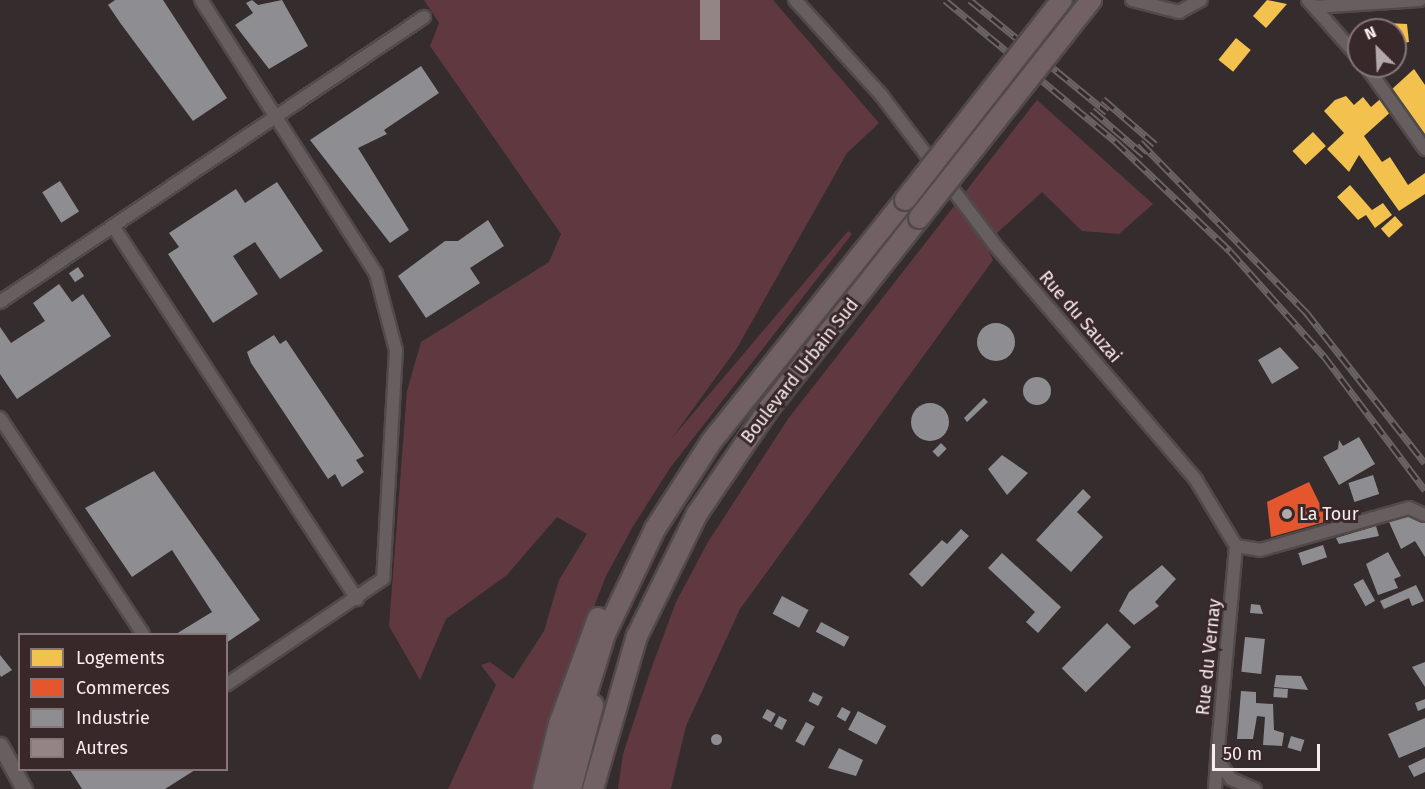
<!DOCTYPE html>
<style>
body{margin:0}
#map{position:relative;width:1425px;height:789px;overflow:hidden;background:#352c2d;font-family:"Fira Sans",sans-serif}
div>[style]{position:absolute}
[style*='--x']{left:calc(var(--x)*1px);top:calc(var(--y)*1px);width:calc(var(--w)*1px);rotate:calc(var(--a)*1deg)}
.green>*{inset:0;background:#603940}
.homes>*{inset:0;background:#f2c14e;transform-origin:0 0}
.shops>*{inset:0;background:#e4572e}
.industry>*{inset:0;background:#8d8d92;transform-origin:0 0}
.round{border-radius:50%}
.building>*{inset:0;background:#938586;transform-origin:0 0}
.roads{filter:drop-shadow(2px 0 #51494a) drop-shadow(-2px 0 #51494a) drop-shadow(0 2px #51494a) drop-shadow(0 -2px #51494a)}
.minor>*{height:12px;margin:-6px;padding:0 6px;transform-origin:6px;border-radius:6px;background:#675e5f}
.tertiary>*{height:15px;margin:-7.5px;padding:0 7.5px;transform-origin:7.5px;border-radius:7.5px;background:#675e5f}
.trunk>*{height:20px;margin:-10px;padding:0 10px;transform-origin:10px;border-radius:10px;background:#716064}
.rail>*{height:7px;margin-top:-3.5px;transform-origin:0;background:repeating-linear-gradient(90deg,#39282a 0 14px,#696363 0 28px);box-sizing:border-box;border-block:2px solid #696363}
.bridges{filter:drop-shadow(2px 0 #51494a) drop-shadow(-2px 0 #51494a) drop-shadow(0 2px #51494a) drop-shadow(0 -2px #51494a)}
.trunk-bridge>*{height:20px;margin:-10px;padding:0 10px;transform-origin:10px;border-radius:10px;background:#716064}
.dots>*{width:16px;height:16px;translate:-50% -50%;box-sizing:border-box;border:3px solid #39282a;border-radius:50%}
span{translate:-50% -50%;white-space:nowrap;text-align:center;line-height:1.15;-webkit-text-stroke:6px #39282a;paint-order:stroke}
.street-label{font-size:18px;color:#f8eced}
.poi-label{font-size:18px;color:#f8eced}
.left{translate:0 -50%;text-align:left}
.legend{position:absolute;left:18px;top:633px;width:210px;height:138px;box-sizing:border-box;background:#39282a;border:2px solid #857678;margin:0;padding:8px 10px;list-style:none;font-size:18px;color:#f8eced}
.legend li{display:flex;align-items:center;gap:12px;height:30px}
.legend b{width:30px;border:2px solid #857678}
.north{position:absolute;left:1347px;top:18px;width:60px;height:60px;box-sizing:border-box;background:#39282a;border:2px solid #857678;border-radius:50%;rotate:336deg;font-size:16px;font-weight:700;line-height:24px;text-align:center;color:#f8eced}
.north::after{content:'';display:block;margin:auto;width:21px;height:27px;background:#b4a9aa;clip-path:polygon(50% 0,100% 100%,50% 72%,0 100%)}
.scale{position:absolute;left:1212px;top:744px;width:108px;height:27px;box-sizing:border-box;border:3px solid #f8eced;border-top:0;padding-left:8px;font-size:18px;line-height:21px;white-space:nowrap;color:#f8eced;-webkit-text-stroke:4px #39282a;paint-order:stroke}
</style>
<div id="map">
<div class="green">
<i style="clip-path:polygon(424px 0,773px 0,879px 123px,847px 153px,737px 348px,672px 438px,848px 231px,852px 234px,670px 468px,632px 528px,606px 576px,544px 734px,536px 789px,448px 789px,496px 685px,481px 665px,490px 662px,513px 679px,544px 631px,559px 580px,587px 534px,557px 517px,507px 575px,446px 619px,420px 680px,389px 626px,407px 391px,421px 342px,549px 262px,561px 234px,430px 46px,439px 23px)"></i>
<i style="clip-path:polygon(1037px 100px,1153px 204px,1119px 234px,1082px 231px,1042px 192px,985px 244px,993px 260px,740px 609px,686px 726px,671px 789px,618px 789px,623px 754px,650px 672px,676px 602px,708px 542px,788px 419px)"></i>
</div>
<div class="homes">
<i style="clip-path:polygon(1267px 0,1287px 4px,1266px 28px,1253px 16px)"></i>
<i style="clip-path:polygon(1387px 23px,1407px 24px,1409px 42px,1395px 45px,1395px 30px,1379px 30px)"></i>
<i style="left:1236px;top:38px;width:19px;height:28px;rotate:39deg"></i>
<i style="clip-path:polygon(1414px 69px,1425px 85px,1425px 141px,1391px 90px)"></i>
<i style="clip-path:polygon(1385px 95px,1394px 109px,1364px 136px,1382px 162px,1390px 157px,1408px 185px,1425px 173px,1425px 194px,1399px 211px,1359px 155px,1349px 172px,1327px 149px,1344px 133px,1324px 111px,1335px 100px,1346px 96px,1354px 105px,1363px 97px,1371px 107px)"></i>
<i style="left:1313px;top:132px;width:19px;height:28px;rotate:47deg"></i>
<i style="clip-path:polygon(1350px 185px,1372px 210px,1383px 203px,1392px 215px,1375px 228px,1366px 215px,1358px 220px,1337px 197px)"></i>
<i style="left:1395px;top:216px;width:12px;height:19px;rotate:48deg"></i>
</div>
<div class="shops">
<i style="clip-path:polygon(1309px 482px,1328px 521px,1271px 537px,1267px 502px)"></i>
</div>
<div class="industry">
<i style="clip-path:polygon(115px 0,163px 0,227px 98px,193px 121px,121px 24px,108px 5px)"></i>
<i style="clip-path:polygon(252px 0,258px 5px,282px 0,308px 46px,269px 69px,235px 25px,253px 13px,246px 3px)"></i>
<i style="clip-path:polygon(421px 66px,439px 93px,384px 130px,387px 134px,358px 148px,409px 230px,390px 243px,310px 140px)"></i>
<i style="left:60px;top:181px;width:36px;height:21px;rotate:58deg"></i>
<i style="clip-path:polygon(277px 182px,323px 251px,280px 279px,255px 242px,233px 256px,258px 294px,213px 323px,168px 254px,179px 247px,169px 233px,236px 189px,245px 203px)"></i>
<i style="clip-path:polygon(488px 220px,504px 246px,470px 268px,480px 283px,426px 318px,398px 276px,445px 241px,458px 241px)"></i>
<i style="left:78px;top:267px;width:11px;height:11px;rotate:56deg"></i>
<i style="clip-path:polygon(59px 284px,72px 302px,83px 294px,111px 336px,17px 399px,0 374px,0 327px,11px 343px,45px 321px,33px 303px)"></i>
<i class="round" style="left:977px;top:323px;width:38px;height:38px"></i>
<i style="clip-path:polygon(274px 335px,280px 344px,286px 340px,364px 456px,356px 460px,364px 472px,342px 487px,335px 474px,328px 479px,251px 363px,247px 352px)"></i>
<i style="clip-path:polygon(1280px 347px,1299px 368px,1272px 384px,1258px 360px)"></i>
<i class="round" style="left:1023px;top:377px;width:28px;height:28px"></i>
<i style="clip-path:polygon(984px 398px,988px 402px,967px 422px,964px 418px)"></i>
<i class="round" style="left:911px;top:403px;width:38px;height:38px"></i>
<i style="clip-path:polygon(1359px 437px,1375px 464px,1339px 485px,1323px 457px,1338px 449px,1339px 440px,1343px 446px)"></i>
<i style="left:941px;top:443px;width:8px;height:12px;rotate:45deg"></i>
<i style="clip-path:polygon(1002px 455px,1028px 473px,1007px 495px,988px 469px)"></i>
<i style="clip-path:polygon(154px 471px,260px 620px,226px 643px,226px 634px,176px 634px,212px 612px,172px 550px,132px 577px,85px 508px)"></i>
<i style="left:1373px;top:475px;width:20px;height:26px;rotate:72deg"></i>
<i style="clip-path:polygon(1083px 489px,1091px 497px,1077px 512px,1103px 537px,1071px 572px,1036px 540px)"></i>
<i style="clip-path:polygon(1415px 514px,1425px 520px,1425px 557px,1415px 541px,1401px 549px,1389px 522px)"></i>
<i style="clip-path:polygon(1376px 526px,1379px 536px,1339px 544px,1336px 538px)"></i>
<i style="clip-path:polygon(961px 529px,969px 536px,922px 587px,909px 574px,942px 540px,947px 544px)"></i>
<i style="left:1323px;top:545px;width:13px;height:26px;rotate:72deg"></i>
<i style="clip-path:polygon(1388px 552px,1401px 576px,1394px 579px,1398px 588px,1378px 595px,1366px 564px)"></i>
<i style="clip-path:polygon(1002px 553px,1061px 607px,1038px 633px,1026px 622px,1035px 612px,988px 568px)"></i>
<i style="clip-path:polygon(1162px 565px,1176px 579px,1155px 602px,1159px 606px,1134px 625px,1119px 611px,1129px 592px)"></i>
<i style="left:1363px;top:579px;width:25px;height:11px;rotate:61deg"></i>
<i style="clip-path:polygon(1416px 585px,1424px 601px,1412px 606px,1409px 598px,1384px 609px,1380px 601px)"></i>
<i style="left:782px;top:596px;width:30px;height:20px;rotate:28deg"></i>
<i style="clip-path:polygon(1251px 604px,1260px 605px,1263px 614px,1250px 613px)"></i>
<i style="left:821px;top:622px;width:32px;height:11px;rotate:28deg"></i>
<i style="left:1107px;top:623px;width:34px;height:64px;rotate:45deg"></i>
<i style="left:1245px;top:637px;width:20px;height:35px;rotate:6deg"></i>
<i style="clip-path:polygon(0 655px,12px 670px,1px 677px,0 675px)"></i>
<i style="clip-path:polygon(1425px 662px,1425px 687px,1412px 667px)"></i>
<i style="clip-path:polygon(1276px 675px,1301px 676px,1308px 690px,1274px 687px)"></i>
<i style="left:1274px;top:688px;width:14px;height:9px;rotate:4deg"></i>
<i style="clip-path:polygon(1241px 691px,1256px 692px,1256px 703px,1273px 704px,1274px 730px,1284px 733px,1282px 746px,1263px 745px,1265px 717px,1257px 716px,1253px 739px,1237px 739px)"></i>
<i style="left:813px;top:692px;width:11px;height:10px;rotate:27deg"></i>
<i style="clip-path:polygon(1425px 699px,1425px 708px,1418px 711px,1415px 703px)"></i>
<i style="left:842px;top:707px;width:10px;height:11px;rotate:29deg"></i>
<i style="left:767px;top:709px;width:10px;height:10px;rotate:29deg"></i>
<i style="left:858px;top:711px;width:32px;height:21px;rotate:28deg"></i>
<i style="left:779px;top:716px;width:9px;height:11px;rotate:27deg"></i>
<i style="clip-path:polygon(1425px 718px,1425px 747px,1399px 758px,1388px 734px)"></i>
<i style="left:806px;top:722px;width:10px;height:22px;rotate:29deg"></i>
<i class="round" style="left:710.5px;top:733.5px;width:11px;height:11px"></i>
<i style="left:1291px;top:736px;width:14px;height:12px;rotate:17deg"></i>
<i style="clip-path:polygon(839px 748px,863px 760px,856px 776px,828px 768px)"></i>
<i style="clip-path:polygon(1425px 758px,1425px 772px,1414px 777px,1408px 766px)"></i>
<i style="clip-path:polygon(70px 770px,103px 771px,195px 770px,165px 789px,82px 789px)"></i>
</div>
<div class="building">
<i style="left:700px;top:0;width:20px;height:40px"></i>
</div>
<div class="roads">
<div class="minor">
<i style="--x:201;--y:0;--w:325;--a:57.4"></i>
<i style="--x:376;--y:274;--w:79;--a:75.3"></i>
<i style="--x:396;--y:350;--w:229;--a:93.2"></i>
<i style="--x:383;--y:579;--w:189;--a:146"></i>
<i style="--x:795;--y:0;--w:128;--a:47.8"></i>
<i style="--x:881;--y:95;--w:187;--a:52.8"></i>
<i style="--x:994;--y:244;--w:311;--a:49.4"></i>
<i style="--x:1196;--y:480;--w:77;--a:58.8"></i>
<i style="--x:1132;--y:0;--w:49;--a:14.3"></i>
<i style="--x:1179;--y:12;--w:25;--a:-29"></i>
<i style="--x:1308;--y:0;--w:77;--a:48.7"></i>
<i style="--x:1315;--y:7;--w:105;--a:-3.8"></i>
<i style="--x:1366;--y:66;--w:102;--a:54.6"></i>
<i style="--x:113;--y:226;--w:446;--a:56.8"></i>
<i style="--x:0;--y:302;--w:511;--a:-33.91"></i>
<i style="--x:0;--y:418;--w:259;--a:56.5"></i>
<i style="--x:1236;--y:546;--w:214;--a:95.1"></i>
<i style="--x:1217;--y:759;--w:24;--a:55"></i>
<i style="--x:1231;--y:779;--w:26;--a:23"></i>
<i style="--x:1236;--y:546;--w:24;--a:9"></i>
<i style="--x:1260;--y:550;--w:155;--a:-15.7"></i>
<i style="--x:1409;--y:508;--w:17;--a:24"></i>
<i style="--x:1215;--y:789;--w:30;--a:-86"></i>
</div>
<div class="tertiary">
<i style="--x:0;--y:745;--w:50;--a:61.4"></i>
</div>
<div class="trunk">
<i style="--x:543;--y:789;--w:67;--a:-76.2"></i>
<i style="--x:559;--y:724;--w:113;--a:-69.8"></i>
<i style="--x:557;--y:789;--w:162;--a:-72.8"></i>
<i style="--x:605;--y:634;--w:116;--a:-64.5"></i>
<i style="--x:655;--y:529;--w:103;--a:-57.2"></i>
<i style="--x:711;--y:442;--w:310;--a:-51.3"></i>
<i style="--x:571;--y:789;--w:87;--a:-75.3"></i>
<i style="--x:593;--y:789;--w:159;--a:-74"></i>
<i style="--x:637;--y:636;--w:136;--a:-63.8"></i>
<i style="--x:697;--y:514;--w:128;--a:-55.8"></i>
<i style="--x:769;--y:408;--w:242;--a:-51.7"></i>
</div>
</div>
<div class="rail">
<i style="--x:945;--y:0;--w:221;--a:39.7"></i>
<i style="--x:1115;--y:141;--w:159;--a:43.7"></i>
<i style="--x:1230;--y:251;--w:141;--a:48.2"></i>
<i style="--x:1324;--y:356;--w:168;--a:53"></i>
<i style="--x:970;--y:0;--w:177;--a:39.3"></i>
<i style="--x:1103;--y:99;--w:69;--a:40.9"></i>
<i style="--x:1092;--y:110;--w:69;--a:40.9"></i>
<i style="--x:1140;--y:142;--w:238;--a:45.7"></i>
<i style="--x:1306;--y:312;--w:192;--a:51.8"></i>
</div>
<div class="bridges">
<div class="trunk-bridge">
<i style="--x:905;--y:200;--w:254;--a:-51.9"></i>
<i style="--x:919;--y:218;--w:278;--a:-51.7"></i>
</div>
</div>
<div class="dots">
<i style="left:1287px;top:514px;background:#b4a9aa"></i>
</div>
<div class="street-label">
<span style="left:1080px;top:317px;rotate:49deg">Rue du Sauzai</span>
<span style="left:800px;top:371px;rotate:-52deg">Boulevard Urbain Sud</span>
<span style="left:1209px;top:657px;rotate:-84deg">Rue du Vernay</span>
</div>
<div class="poi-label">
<span class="left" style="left:1299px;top:514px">La Tour</span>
</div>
<ul class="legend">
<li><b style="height:16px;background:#f2c14e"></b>Logements</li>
<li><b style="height:16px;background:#e4572e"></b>Commerces</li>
<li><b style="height:16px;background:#8d8d92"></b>Industrie</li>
<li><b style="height:16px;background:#938586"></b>Autres</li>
</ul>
<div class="north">N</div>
<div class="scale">50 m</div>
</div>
